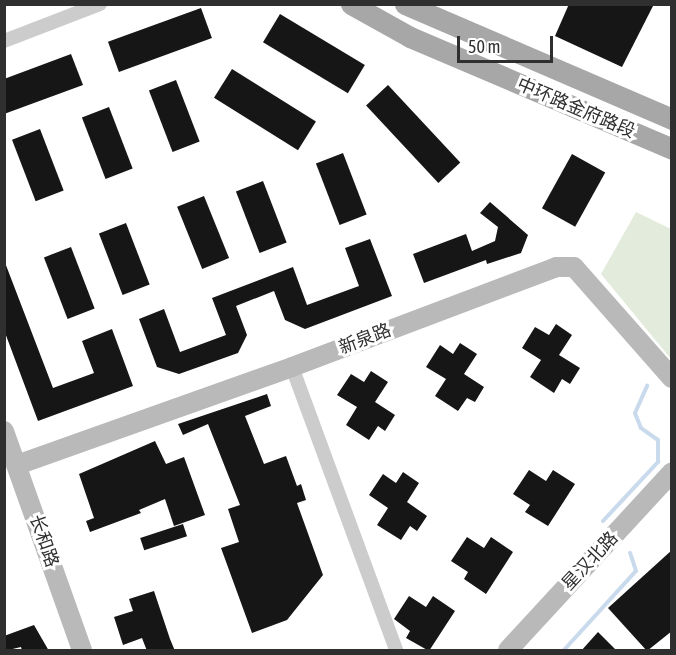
<!DOCTYPE html>
<meta charset="utf-8">
<style>
body{margin:0}
#map{position:relative;width:676px;height:655px;overflow:hidden;background:#fff;font-family:"Asap Condensed","Noto Sans SC",sans-serif}
div>[style]{position:absolute}
[style*='--x']{left:calc(var(--x)*1px);top:calc(var(--y)*1px);width:calc(var(--w)*1px);rotate:calc(var(--a)*1deg)}
.green>*{inset:0;background:#e3ecdc}
.stream>*{height:4px;margin:-2px;padding:0 2px;transform-origin:2px;border-radius:2px;background:#c8daec}
.building>*{inset:0;background:#161616;transform-origin:0 0}
.street>*{height:14px;margin:-7px;padding:0 7px;transform-origin:7px;border-radius:7px;background:#ccc}
.secondary>*{height:20px;margin:-10px;padding:0 10px;transform-origin:10px;border-radius:10px;background:#b9b9b9}
.primary>*{height:21px;margin:-10.5px;padding:0 10.5px;transform-origin:10.5px;border-radius:10.5px;background:#a7a7a7}
span{translate:-50% -50%;white-space:nowrap;text-align:center;line-height:1.15;-webkit-text-stroke:6px #fff;paint-order:stroke}
.street-label{font-size:18px;color:#2f2f2f}
.frame{position:absolute;inset:0;border:6px solid #2f2f2f;pointer-events:none}
.scale{position:absolute;left:457px;top:36px;width:96px;height:27px;box-sizing:border-box;border:3px solid #2f2f2f;border-top:0;padding-left:8px;font-size:18px;line-height:21px;white-space:nowrap;color:#2f2f2f;-webkit-text-stroke:4px #fff;paint-order:stroke}
</style>
<div id="map">
<div class="green">
<i style="clip-path:polygon(636px 212px,671px 229px,671px 359px,601px 274px)"></i>
</div>
<div class="stream">
<i style="--x:603;--y:521;--w:81;--a:-47"></i>
<i style="--x:658;--y:462;--w:22;--a:-90"></i>
<i style="--x:658;--y:440;--w:21;--a:-145"></i>
<i style="--x:641;--y:428;--w:16;--a:-112"></i>
<i style="--x:635;--y:413;--w:30;--a:-66"></i>
<i style="--x:564;--y:650;--w:107;--a:-47.7"></i>
<i style="--x:636;--y:571;--w:19;--a:-108"></i>
</div>
<div class="building">
<i style="clip-path:polygon(569px 4px,654px 4px,622px 67px,555px 36px)"></i>
<i style="left:201px;top:8px;width:32px;height:99px;rotate:70deg"></i>
<i style="left:280px;top:14px;width:99px;height:33px;rotate:31deg"></i>
<i style="clip-path:polygon(71px 54px,83px 85px,4px 114px,4px 79px)"></i>
<i style="left:232px;top:69px;width:99px;height:34px;rotate:32deg"></i>
<i style="left:176px;top:80px;width:66px;height:29px;rotate:69deg"></i>
<i style="left:388px;top:85px;width:106px;height:30px;rotate:47deg"></i>
<i style="left:109px;top:107px;width:66px;height:29px;rotate:69deg"></i>
<i style="left:40px;top:129px;width:66px;height:30px;rotate:69deg"></i>
<i style="left:343px;top:153px;width:66px;height:29px;rotate:69deg"></i>
<i style="left:572px;top:154px;width:38px;height:62px;rotate:29deg"></i>
<i style="left:263px;top:181px;width:66px;height:29px;rotate:69deg"></i>
<i style="left:204px;top:196px;width:67px;height:29px;rotate:68deg"></i>
<i style="clip-path:polygon(490px 202px,528px 235px,521px 253px,487px 264px,486px 260px,424px 283px,413px 254px,466px 234px,472px 251px,495px 241px,498px 227px,480px 213px)"></i>
<i style="left:126px;top:223px;width:66px;height:29px;rotate:69deg"></i>
<i style="clip-path:polygon(370px 239px,392px 296px,305px 329px,285px 320px,274px 291px,236px 306px,247px 335px,238px 353px,179px 374px,157px 367px,139px 319px,164px 309px,180px 352px,226px 335px,212px 298px,293px 267px,307px 305px,359px 286px,345px 248px)"></i>
<i style="left:71px;top:247px;width:66px;height:29px;rotate:69deg"></i>
<i style="clip-path:polygon(4px 260px,53px 388px,94px 373px,82px 341px,112px 329px,133px 386px,38px 421px,4px 330px)"></i>
<i style="clip-path:polygon(556px 324px,572px 335px,559px 355px,580px 368px,570px 384px,562px 379px,554px 393px,530px 377px,541px 360px,522px 348px,535px 327px,549px 335px)"></i>
<i style="clip-path:polygon(460px 343px,477px 354px,464px 374px,484px 387px,475px 402px,467px 398px,458px 411px,435px 396px,446px 379px,426px 367px,440px 345px,453px 354px)"></i>
<i style="clip-path:polygon(371px 371px,388px 382px,375px 402px,395px 415px,385px 431px,378px 426px,369px 440px,346px 425px,357px 407px,337px 395px,351px 374px,364px 382px)"></i>
<i style="clip-path:polygon(267px 394px,271px 406px,245px 416px,264px 464px,286px 456px,297px 486px,301px 484px,306px 500px,297px 503px,323px 575px,287px 620px,252px 633px,221px 548px,239px 542px,228px 509px,240px 505px,208px 424px,183px 435px,178px 424px)"></i>
<i style="clip-path:polygon(155px 441px,166px 464px,184px 457px,205px 515px,174px 526px,165px 499px,139px 510px,141px 513px,90px 532px,86px 521px,94px 518px,79px 474px)"></i>
<i style="clip-path:polygon(529px 470px,546px 481px,553px 470px,575px 484px,548px 526px,525px 512px,530px 505px,513px 494px)"></i>
<i style="clip-path:polygon(403px 472px,419px 483px,407px 502px,427px 516px,417px 531px,410px 526px,401px 540px,377px 525px,388px 508px,369px 495px,383px 474px,396px 483px)"></i>
<i style="left:183px;top:524px;width:13px;height:45px;rotate:72deg"></i>
<i style="clip-path:polygon(467px 537px,484px 548px,491px 537px,513px 552px,486px 594px,464px 579px,468px 572px,451px 561px)"></i>
<i style="clip-path:polygon(672px 550px,672px 631px,647px 651px,608px 608px)"></i>
<i style="clip-path:polygon(154px 591px,170px 639px,175px 651px,147px 651px,142px 638px,123px 645px,114px 617px,133px 611px,129px 599px)"></i>
<i style="clip-path:polygon(409px 596px,426px 607px,433px 596px,455px 611px,429px 651px,406px 638px,410px 631px,394px 619px)"></i>
<i style="clip-path:polygon(34px 625px,49px 651px,22px 651px,21px 647px,4px 651px,4px 636px)"></i>
<i style="clip-path:polygon(598px 632px,617px 651px,581px 651px)"></i>
</div>
<div class="street">
<i style="--x:4;--y:41;--w:103;--a:-21.1"></i>
<i style="--x:292;--y:367;--w:302;--a:69.8"></i>
</div>
<div class="secondary">
<i style="--x:4;--y:431;--w:232;--a:70.4"></i>
<i style="--x:17;--y:465;--w:292;--a:-19.6"></i>
<i style="--x:292;--y:367;--w:282;--a:-20.7"></i>
<i style="--x:556;--y:267;--w:18;--a:0"></i>
<i style="--x:574;--y:267;--w:148;--a:48.6"></i>
<i style="--x:508;--y:650;--w:242;--a:-47.3"></i>
</div>
<div class="primary">
<i style="--x:351;--y:4;--w:68;--a:29.2"></i>
<i style="--x:410;--y:37;--w:285;--a:23.1"></i>
<i style="--x:405;--y:4;--w:291;--a:23.3"></i>
</div>
<div class="street-label">
<span style="left:576px;top:108px;rotate:23deg">中环路金府路段</span>
<span style="left:365px;top:339px;rotate:-21deg">新泉路</span>
<span style="left:44px;top:541px;rotate:71deg">长和路</span>
<span style="left:590px;top:561px;rotate:-47deg">星汉北路</span>
</div>
<div class="frame"></div>
<div class="scale">50 m</div>
</div>
